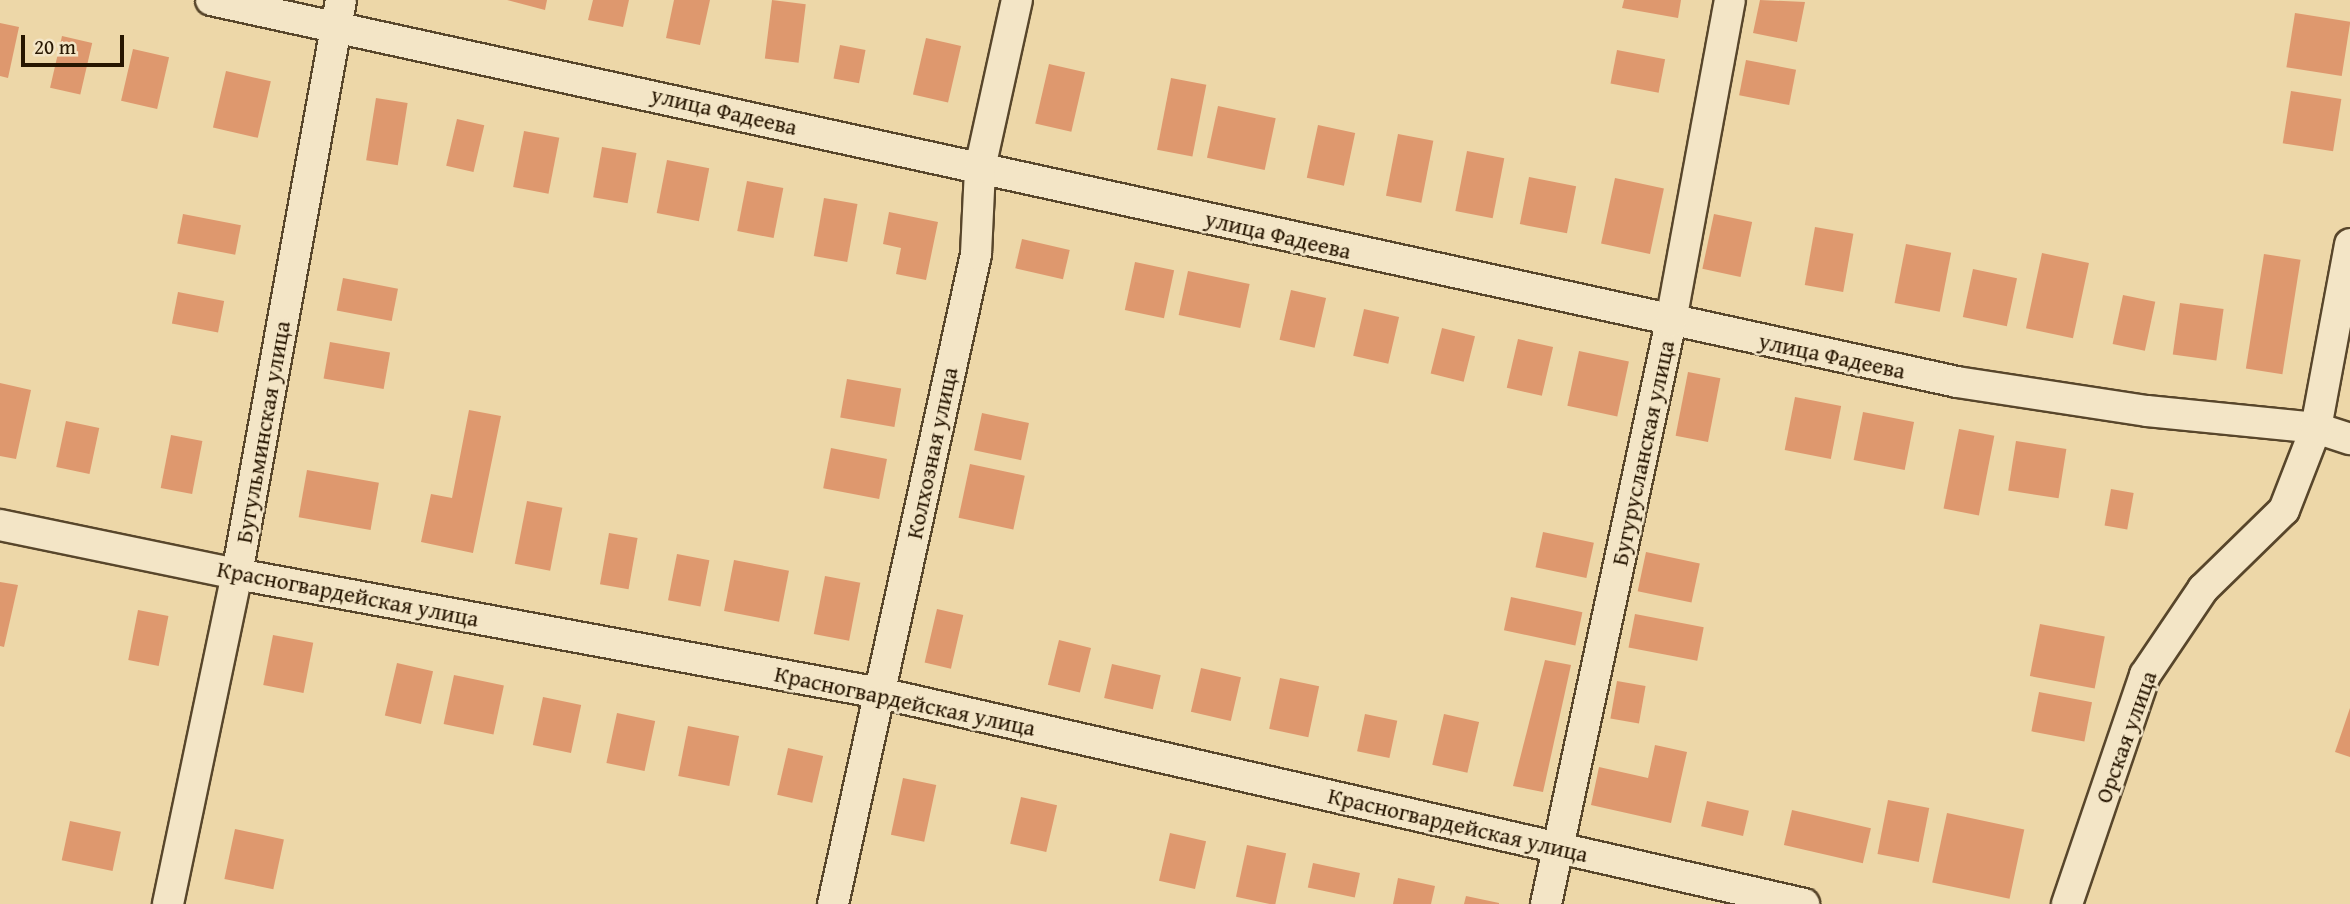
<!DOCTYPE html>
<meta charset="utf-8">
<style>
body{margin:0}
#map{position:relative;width:2350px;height:904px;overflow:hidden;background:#edd7a8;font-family:"Gentium Book Plus",serif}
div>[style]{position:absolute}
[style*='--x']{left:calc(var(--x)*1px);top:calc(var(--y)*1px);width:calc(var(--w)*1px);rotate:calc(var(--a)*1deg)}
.building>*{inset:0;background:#de986e;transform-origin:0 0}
.roads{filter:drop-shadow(2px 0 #58462b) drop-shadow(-2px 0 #58462b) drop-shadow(0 2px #58462b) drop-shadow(0 -2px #58462b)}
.minor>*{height:30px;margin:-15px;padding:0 15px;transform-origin:15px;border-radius:15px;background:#f3e5c6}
span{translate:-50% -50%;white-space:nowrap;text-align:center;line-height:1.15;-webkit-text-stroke:5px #f3e5c6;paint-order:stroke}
.street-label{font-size:23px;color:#271601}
.scale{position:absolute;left:21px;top:35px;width:103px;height:32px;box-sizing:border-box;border:4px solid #271601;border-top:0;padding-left:9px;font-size:21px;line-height:24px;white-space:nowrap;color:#271601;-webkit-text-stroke:5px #f3e5c6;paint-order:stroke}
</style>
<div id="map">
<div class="building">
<i style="clip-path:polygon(507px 0,547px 0,545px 10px)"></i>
<i style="clip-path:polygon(593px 0,629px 0,623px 27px,588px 20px)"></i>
<i style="clip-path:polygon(674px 0,710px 0,700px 45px,666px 38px)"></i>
<i style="left:772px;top:0;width:34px;height:59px;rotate:7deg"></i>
<i style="clip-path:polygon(1624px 0,1681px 0,1678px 18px,1622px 8px)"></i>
<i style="clip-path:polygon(1760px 0,1805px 2px,1797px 42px,1753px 33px)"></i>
<i style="left:2295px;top:13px;width:56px;height:55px;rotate:9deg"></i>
<i style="clip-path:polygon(0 23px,19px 27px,8px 78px,0 76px)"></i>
<i style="left:62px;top:36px;width:31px;height:53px;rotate:13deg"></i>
<i style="left:926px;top:38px;width:36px;height:58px;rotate:13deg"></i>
<i style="left:840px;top:45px;width:26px;height:34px;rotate:11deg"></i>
<i style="left:133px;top:49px;width:37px;height:53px;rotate:13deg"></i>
<i style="left:1617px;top:50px;width:49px;height:34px;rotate:11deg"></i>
<i style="left:1746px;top:60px;width:51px;height:36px;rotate:11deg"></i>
<i style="left:1049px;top:64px;width:37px;height:61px;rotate:13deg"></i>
<i style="left:226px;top:71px;width:46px;height:58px;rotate:13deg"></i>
<i style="left:1171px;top:78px;width:36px;height:73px;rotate:11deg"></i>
<i style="left:2291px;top:91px;width:51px;height:53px;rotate:9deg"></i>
<i style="left:376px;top:98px;width:32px;height:63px;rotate:9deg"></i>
<i style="left:1218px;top:106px;width:59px;height:53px;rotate:12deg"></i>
<i style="left:457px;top:119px;width:28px;height:48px;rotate:13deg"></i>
<i style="left:1318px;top:125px;width:38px;height:54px;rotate:12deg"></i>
<i style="left:524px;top:131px;width:36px;height:57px;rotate:11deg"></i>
<i style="left:1398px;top:134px;width:36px;height:63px;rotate:11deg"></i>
<i style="left:602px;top:147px;width:35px;height:51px;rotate:10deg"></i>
<i style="left:1467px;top:151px;width:38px;height:61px;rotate:11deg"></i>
<i style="left:667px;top:160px;width:43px;height:54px;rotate:11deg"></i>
<i style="left:1529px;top:177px;width:48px;height:48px;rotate:11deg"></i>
<i style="left:1615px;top:178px;width:50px;height:67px;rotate:12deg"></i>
<i style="left:747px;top:181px;width:37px;height:51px;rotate:11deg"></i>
<i style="left:824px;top:198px;width:34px;height:59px;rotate:10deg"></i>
<i style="clip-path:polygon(889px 212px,938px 222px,926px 280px,896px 274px,901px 248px,883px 244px)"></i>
<i style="left:183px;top:214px;width:59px;height:30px;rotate:11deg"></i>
<i style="left:1714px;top:214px;width:39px;height:56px;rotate:12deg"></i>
<i style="left:1815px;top:227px;width:39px;height:59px;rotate:10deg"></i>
<i style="left:1022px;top:239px;width:49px;height:30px;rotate:13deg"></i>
<i style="left:1906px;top:244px;width:46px;height:60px;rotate:11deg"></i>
<i style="left:2042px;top:253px;width:48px;height:77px;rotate:12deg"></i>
<i style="left:2264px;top:254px;width:37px;height:116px;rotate:9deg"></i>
<i style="left:1135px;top:262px;width:40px;height:49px;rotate:12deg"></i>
<i style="left:1973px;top:269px;width:45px;height:49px;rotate:12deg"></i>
<i style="left:1188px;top:271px;width:63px;height:45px;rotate:12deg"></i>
<i style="left:343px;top:278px;width:56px;height:33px;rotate:11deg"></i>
<i style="left:1291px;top:290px;width:36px;height:51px;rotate:13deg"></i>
<i style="left:178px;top:292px;width:47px;height:32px;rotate:11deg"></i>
<i style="left:2123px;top:295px;width:33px;height:50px;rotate:12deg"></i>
<i style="left:2180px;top:303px;width:44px;height:52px;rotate:8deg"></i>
<i style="left:1364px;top:309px;width:36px;height:48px;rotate:13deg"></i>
<i style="left:1442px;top:328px;width:34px;height:47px;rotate:14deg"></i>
<i style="left:1518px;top:339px;width:36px;height:50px;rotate:13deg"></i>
<i style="left:330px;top:342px;width:61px;height:37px;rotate:10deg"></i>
<i style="left:1579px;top:351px;width:51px;height:56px;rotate:12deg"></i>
<i style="left:1688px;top:372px;width:33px;height:65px;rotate:11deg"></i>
<i style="left:847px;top:379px;width:55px;height:39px;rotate:10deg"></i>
<i style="clip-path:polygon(0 383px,31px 390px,16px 459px,0 456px)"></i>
<i style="left:1795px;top:397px;width:47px;height:54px;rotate:11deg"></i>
<i style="clip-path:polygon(469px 410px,501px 416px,473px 553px,421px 542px,431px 494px,452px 498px)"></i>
<i style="left:1863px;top:412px;width:52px;height:49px;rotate:11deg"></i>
<i style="left:982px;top:413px;width:48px;height:38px;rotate:12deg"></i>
<i style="left:66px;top:421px;width:34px;height:47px;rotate:12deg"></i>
<i style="left:1959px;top:429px;width:36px;height:81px;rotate:11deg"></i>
<i style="left:171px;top:435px;width:32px;height:54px;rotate:11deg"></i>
<i style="left:2016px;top:441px;width:51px;height:50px;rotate:9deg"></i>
<i style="left:831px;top:448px;width:57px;height:41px;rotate:11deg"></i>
<i style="left:970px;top:464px;width:56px;height:55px;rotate:12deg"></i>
<i style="left:307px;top:470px;width:73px;height:48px;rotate:10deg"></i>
<i style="left:2111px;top:489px;width:23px;height:37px;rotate:10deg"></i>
<i style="left:527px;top:501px;width:36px;height:64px;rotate:11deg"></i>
<i style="left:1543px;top:532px;width:52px;height:36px;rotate:12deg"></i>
<i style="left:609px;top:533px;width:29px;height:52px;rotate:10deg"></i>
<i style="left:1646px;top:552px;width:55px;height:40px;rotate:12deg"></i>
<i style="left:677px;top:554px;width:33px;height:47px;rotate:11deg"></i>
<i style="left:734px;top:560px;width:56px;height:52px;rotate:11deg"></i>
<i style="left:825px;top:576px;width:36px;height:59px;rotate:11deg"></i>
<i style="clip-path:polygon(0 582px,18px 585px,4px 647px,0 646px)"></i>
<i style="left:1511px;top:597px;width:73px;height:34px;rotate:12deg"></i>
<i style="left:937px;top:609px;width:27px;height:55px;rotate:13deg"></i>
<i style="left:138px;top:610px;width:31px;height:51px;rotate:11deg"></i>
<i style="left:1635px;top:614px;width:70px;height:34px;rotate:11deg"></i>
<i style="left:2040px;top:624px;width:66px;height:53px;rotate:11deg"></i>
<i style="left:273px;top:635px;width:41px;height:51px;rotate:11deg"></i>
<i style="left:1059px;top:640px;width:33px;height:46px;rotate:14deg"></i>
<i style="clip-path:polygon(1545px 660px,1571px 665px,1543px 792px,1513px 786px)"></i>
<i style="left:397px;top:663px;width:37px;height:54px;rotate:13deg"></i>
<i style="left:1112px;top:664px;width:50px;height:35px;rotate:13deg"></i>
<i style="left:1201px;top:668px;width:41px;height:45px;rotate:13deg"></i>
<i style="left:454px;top:675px;width:51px;height:50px;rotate:12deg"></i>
<i style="left:1280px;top:678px;width:40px;height:52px;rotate:12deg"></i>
<i style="left:1617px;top:681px;width:29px;height:38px;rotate:10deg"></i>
<i style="left:2039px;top:692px;width:54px;height:40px;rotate:11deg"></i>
<i style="left:543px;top:697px;width:39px;height:49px;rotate:12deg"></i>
<i style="clip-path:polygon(2350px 708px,2350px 757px,2335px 752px)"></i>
<i style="left:617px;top:713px;width:39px;height:51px;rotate:12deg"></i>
<i style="left:1365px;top:714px;width:33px;height:38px;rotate:12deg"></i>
<i style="left:1444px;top:714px;width:36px;height:52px;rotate:13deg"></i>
<i style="left:688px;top:726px;width:52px;height:51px;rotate:11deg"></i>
<i style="clip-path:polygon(1655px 745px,1687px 752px,1671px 823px,1591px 805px,1599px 767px,1648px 778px)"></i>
<i style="left:788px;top:748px;width:36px;height:48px;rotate:13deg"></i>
<i style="left:903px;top:778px;width:34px;height:58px;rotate:12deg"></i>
<i style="left:1021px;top:797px;width:37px;height:48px;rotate:13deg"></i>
<i style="left:1888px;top:800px;width:42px;height:55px;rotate:11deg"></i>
<i style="left:1707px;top:801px;width:43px;height:26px;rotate:13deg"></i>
<i style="left:1792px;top:810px;width:81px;height:36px;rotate:13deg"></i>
<i style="left:1947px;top:813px;width:79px;height:71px;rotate:12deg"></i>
<i style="left:70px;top:821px;width:52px;height:40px;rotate:12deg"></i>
<i style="left:235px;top:829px;width:50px;height:51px;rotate:12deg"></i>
<i style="left:1170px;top:833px;width:37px;height:49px;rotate:13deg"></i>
<i style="left:1247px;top:845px;width:40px;height:53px;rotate:12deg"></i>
<i style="left:1313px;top:863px;width:48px;height:25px;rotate:12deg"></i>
<i style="clip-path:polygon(1398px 878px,1435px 886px,1431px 904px,1393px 904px)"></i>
<i style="clip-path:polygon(1466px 896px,1499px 903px,1499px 904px,1464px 904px)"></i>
</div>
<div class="roads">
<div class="minor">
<i style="--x:211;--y:0;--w:1787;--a:12.34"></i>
<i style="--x:1957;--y:382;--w:192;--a:8.7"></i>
<i style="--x:2147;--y:411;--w:170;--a:5.7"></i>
<i style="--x:2316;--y:428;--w:36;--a:18"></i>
<i style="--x:0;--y:525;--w:242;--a:11.7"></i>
<i style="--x:237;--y:574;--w:654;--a:10.49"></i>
<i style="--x:880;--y:693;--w:948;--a:12.86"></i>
<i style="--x:168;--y:904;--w:337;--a:-78.2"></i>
<i style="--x:237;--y:574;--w:583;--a:-79.73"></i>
<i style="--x:833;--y:904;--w:666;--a:-77.59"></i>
<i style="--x:976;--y:254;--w:86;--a:-87.3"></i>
<i style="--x:980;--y:168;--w:172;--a:-77.6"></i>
<i style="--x:1546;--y:904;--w:596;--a:-77.9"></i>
<i style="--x:1671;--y:321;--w:326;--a:-79.6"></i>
<i style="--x:2067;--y:904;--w:242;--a:-71.2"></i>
<i style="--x:2145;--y:675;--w:104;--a:-56"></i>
<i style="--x:2203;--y:589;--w:113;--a:-44.3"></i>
<i style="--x:2284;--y:510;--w:88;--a:-68.7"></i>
<i style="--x:2316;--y:428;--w:187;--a:-79.5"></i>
</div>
</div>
<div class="street-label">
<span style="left:724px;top:111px;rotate:13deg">улица Фадеева</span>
<span style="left:1278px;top:235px;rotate:13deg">улица Фадеева</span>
<span style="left:1832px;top:356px;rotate:12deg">улица Фадеева</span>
<span style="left:263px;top:432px;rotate:-80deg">Бугульминская улица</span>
<span style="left:932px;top:453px;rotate:-78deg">Колхозная улица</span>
<span style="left:1643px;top:453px;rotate:-78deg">Бугурусланская улица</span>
<span style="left:348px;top:594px;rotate:11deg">Красногвардейская улица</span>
<span style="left:905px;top:701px;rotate:12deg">Красногвардейская улица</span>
<span style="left:2126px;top:737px;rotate:-70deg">Орская улица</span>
<span style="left:1458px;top:825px;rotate:13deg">Красногвардейская улица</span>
</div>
<div class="scale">20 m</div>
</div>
